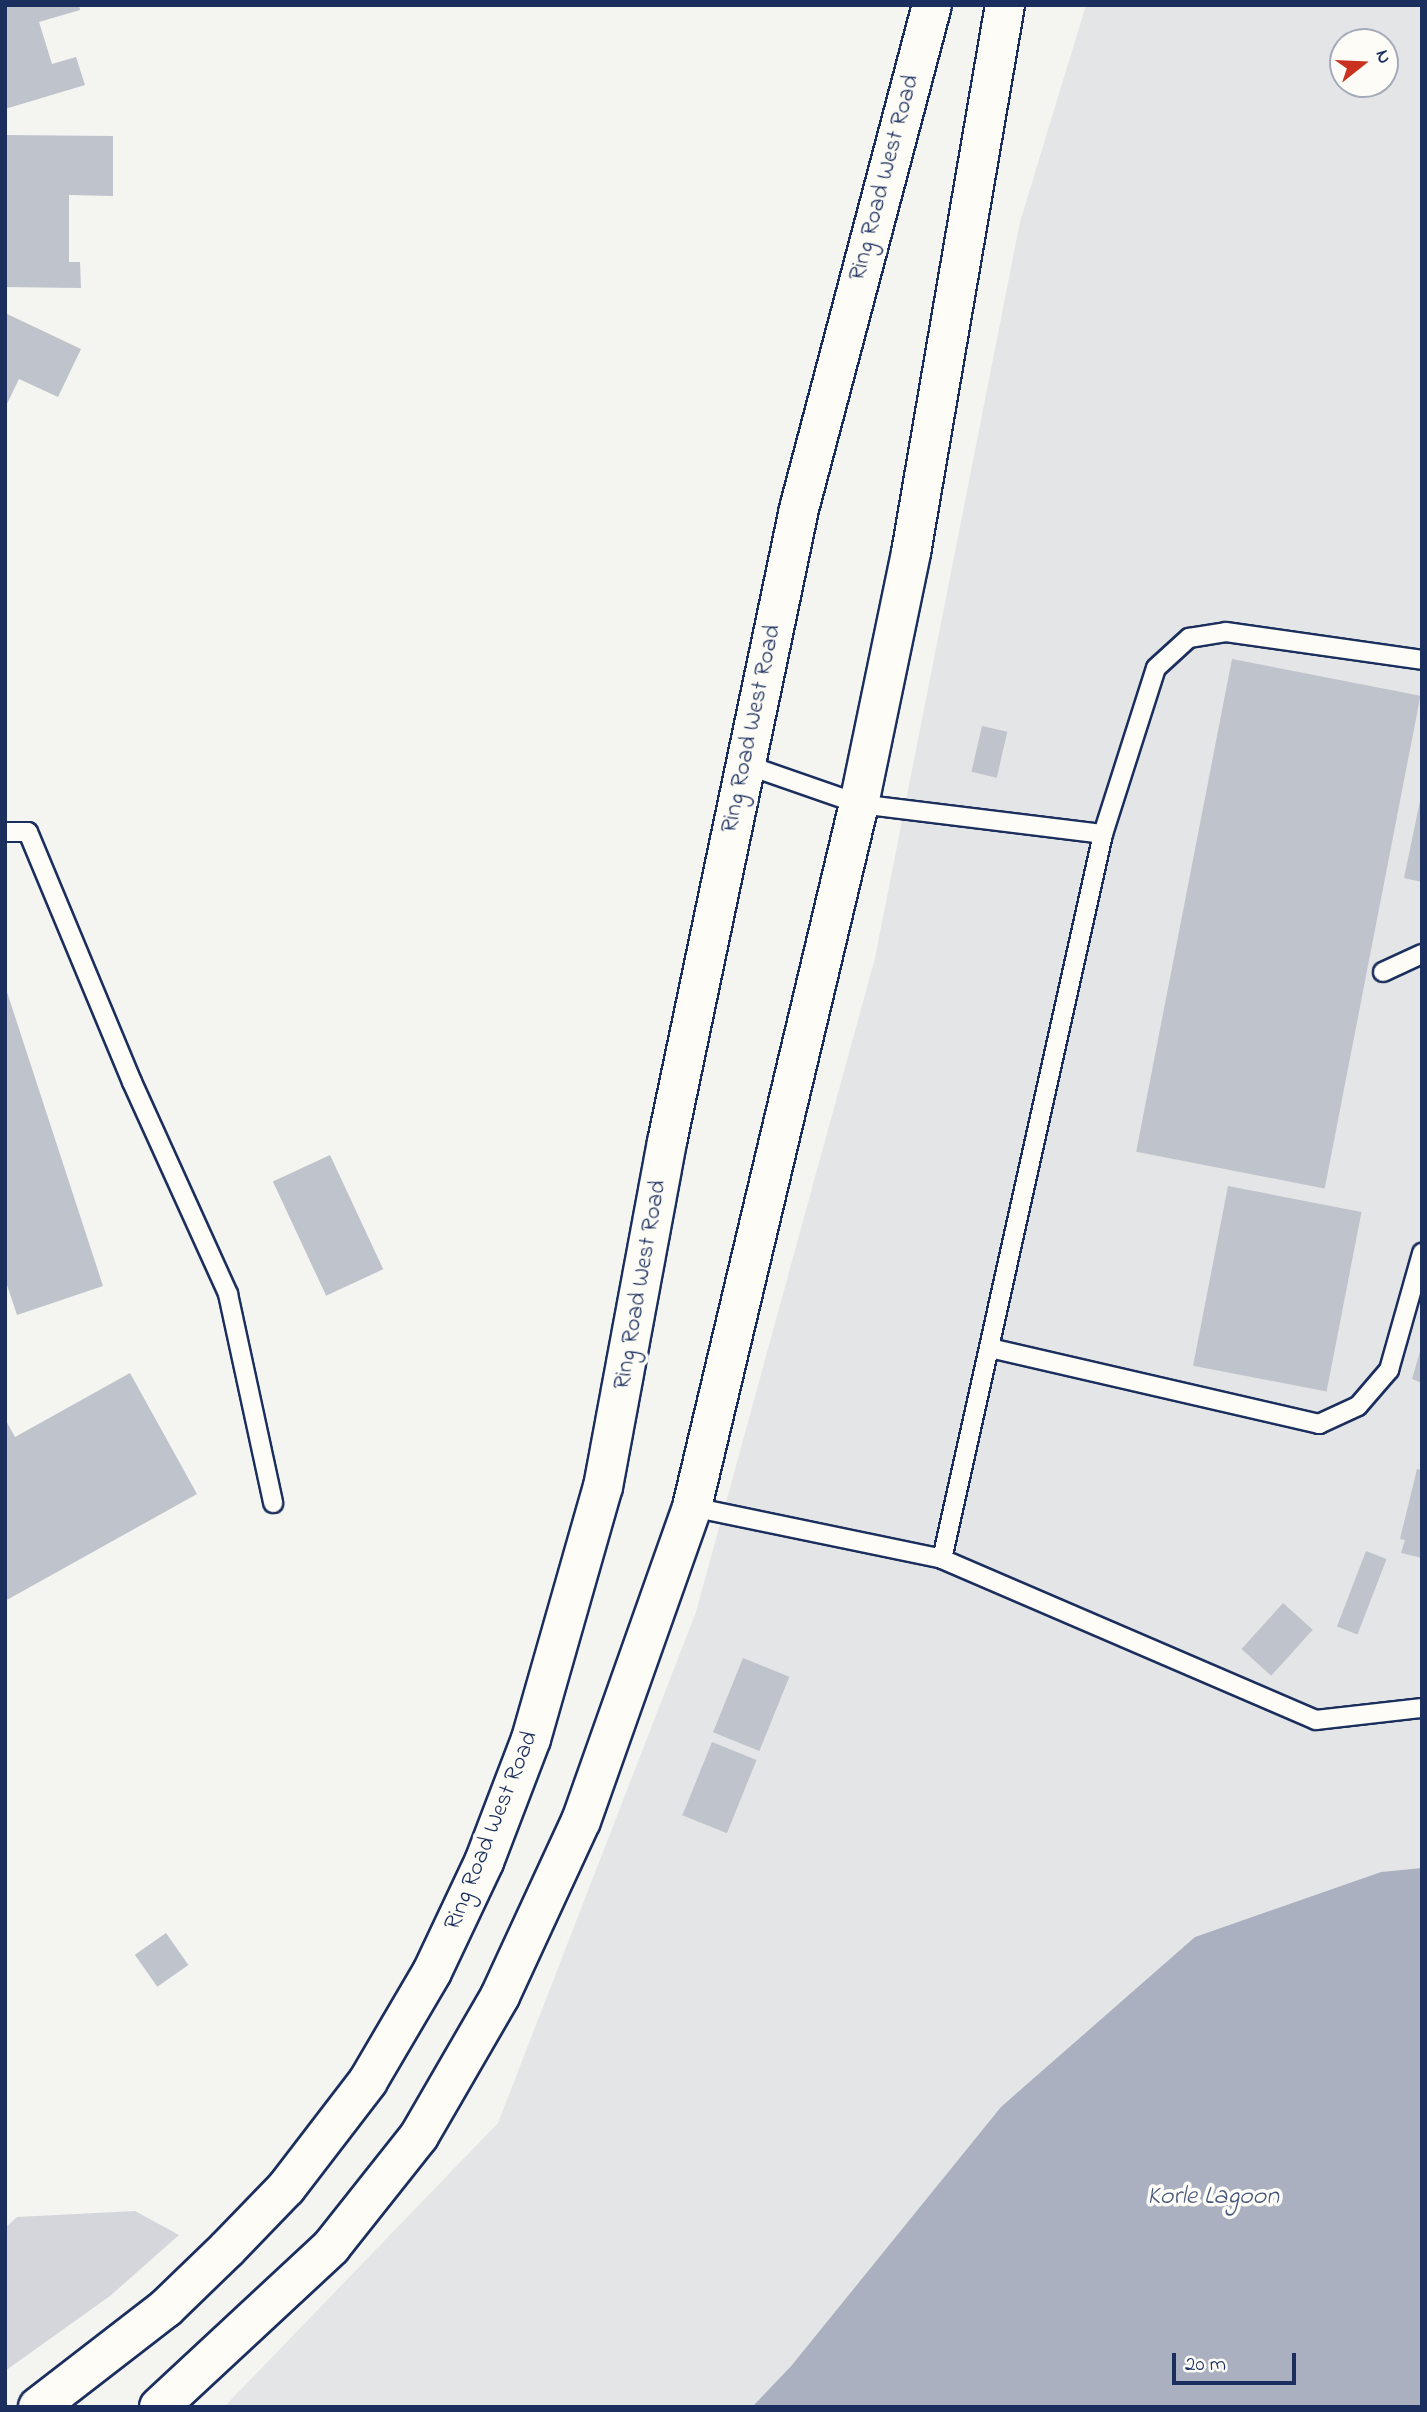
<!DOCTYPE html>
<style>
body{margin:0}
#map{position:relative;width:1427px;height:2412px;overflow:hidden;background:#f4f4f1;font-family:"Indie Flower",sans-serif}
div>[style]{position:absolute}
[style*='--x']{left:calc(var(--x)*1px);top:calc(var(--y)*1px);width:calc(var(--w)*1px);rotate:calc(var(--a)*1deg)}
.built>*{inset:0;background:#e4e5e6}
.green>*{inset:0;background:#d4d6db}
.water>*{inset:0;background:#aab0bf}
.building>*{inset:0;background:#bfc3cc;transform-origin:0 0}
.roads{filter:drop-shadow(2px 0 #1b2f5e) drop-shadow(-2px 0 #1b2f5e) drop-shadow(0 2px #1b2f5e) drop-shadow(0 -2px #1b2f5e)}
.service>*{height:18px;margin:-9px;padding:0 9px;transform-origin:9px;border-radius:9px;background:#fdfcf7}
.primary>*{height:38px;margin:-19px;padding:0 19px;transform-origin:19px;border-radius:19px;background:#fdfcf7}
span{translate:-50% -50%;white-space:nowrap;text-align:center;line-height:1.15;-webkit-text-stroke:7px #fdfcf7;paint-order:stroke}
.street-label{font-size:24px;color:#1b2f5e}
.water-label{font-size:26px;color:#46567b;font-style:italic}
.frame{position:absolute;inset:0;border:7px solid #1b2f5e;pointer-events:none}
.north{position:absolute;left:1329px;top:28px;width:70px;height:70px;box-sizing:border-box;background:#fdfcf7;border:2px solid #a3aaba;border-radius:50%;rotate:72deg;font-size:19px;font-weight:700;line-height:28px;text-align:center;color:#1b2f5e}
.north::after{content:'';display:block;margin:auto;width:24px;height:32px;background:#c8321e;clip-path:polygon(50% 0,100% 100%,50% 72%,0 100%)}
.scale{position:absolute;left:1172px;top:2353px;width:124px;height:32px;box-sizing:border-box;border:4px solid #1b2f5e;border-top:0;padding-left:9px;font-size:21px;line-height:24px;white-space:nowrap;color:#1b2f5e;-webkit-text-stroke:5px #fdfcf7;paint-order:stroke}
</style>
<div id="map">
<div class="built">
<i style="clip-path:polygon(evenodd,1086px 5px,1422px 5px,1422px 1868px,1381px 1872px,1195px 1937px,752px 2407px,224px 2407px,498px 2123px,696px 1612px,875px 958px,1020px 222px,1086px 5px,1343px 42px,1385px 42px,1385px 84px,1343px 84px,1343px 42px)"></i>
</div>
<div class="green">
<i style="clip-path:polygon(135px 2211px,179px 2235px,110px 2296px,5px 2371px,5px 2228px,17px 2217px)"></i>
</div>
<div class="water">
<i style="clip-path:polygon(1422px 1868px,1422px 2407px,752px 2407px,792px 2365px,1001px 2107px,1195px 1937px,1381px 1872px)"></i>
</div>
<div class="building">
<i style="clip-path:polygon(5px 5px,79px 5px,80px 10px,39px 22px,52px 64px,76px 57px,85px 85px,5px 109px)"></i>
<i style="clip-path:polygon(5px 135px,113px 136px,113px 196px,69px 195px,69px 262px,80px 262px,81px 288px,5px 287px)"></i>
<i style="clip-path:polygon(5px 313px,81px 349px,58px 397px,19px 379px,5px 408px)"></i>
<i style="left:1232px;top:659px;width:192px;height:502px;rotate:11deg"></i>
<i style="left:982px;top:726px;width:26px;height:47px;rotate:13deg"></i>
<i style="clip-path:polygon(1421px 796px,1422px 796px,1422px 882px,1404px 878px)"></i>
<i style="clip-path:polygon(6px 989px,103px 1286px,17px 1315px,5px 1279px)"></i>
<i style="left:330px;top:1155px;width:126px;height:63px;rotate:65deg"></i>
<i style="left:1228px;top:1186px;width:136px;height:183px;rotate:11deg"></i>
<i style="clip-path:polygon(1421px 1348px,1422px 1348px,1422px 1383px,1412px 1379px)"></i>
<i style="clip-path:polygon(130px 1373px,197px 1494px,5px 1601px,5px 1419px,15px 1437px)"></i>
<i style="clip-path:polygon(1417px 1469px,1422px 1470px,1422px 1558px,1401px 1553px,1405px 1540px,1400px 1539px)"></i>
<i style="left:1366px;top:1551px;width:22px;height:81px;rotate:21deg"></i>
<i style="left:1283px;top:1603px;width:40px;height:62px;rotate:42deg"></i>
<i style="left:743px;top:1658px;width:50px;height:80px;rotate:22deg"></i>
<i style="left:712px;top:1742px;width:48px;height:79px;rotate:22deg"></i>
<i style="left:166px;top:1933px;width:39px;height:38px;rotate:55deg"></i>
</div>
<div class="roads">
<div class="service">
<i style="--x:744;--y:764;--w:122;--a:19.2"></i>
<i style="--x:859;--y:804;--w:246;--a:7"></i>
<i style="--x:5;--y:832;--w:23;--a:0"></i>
<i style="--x:28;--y:832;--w:271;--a:67.4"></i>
<i style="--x:132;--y:1082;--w:233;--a:65.6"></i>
<i style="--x:228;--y:1294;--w:214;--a:77.8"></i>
<i style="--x:1383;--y:972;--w:43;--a:-24.8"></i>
<i style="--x:990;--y:1348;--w:338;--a:13"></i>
<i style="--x:1319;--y:1424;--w:43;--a:-24.8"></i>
<i style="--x:1358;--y:1406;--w:48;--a:-49.3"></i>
<i style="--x:1389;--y:1370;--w:122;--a:-74.2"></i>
<i style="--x:692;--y:1507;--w:255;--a:11.7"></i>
<i style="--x:942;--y:1559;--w:407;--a:23.3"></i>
<i style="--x:1316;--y:1720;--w:107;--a:-6.5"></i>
<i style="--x:942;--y:1559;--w:743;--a:-77.48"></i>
<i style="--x:1103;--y:834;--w:174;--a:-72.3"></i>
<i style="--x:1156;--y:668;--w:45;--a:-42.3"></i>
<i style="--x:1189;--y:638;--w:37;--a:-9"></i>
<i style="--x:1226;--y:632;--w:198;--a:8.1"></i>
</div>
<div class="primary">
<i style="--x:38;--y:2407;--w:162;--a:-37.7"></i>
<i style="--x:166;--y:2308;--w:85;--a:-44"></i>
<i style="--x:227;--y:2249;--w:85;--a:-46"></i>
<i style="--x:286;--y:2188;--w:135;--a:-52.5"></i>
<i style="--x:368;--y:2081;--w:126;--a:-59.6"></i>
<i style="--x:432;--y:1972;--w:122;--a:-64.7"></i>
<i style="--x:484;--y:1862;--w:132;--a:-69.1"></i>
<i style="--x:531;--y:1739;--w:262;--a:-74.1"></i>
<i style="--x:603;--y:1487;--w:351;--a:-79.5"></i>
<i style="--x:667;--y:1142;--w:647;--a:-78.22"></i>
<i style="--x:799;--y:509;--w:521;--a:-75.22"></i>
<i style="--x:159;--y:2407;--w:235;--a:-42.9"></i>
<i style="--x:331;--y:2247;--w:142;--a:-51.6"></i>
<i style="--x:419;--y:2136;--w:162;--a:-59.9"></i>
<i style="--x:500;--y:1996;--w:193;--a:-65.2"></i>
<i style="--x:581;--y:1821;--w:333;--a:-70.5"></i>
<i style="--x:692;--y:1507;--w:723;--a:-76.64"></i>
<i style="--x:859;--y:804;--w:256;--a:-78.3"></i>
<i style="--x:911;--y:553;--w:556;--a:-80.27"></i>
</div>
</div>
<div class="street-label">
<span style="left:885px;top:178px;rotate:-75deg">Ring Road West Road</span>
<span style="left:752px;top:729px;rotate:-78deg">Ring Road West Road</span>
<span style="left:641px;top:1285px;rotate:-80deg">Ring Road West Road</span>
<span style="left:492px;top:1831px;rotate:-68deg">Ring Road West Road</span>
</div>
<div class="water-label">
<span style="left:1213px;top:2198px">Korle Lagoon</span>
</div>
<div class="frame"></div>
<div class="north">N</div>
<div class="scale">20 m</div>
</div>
